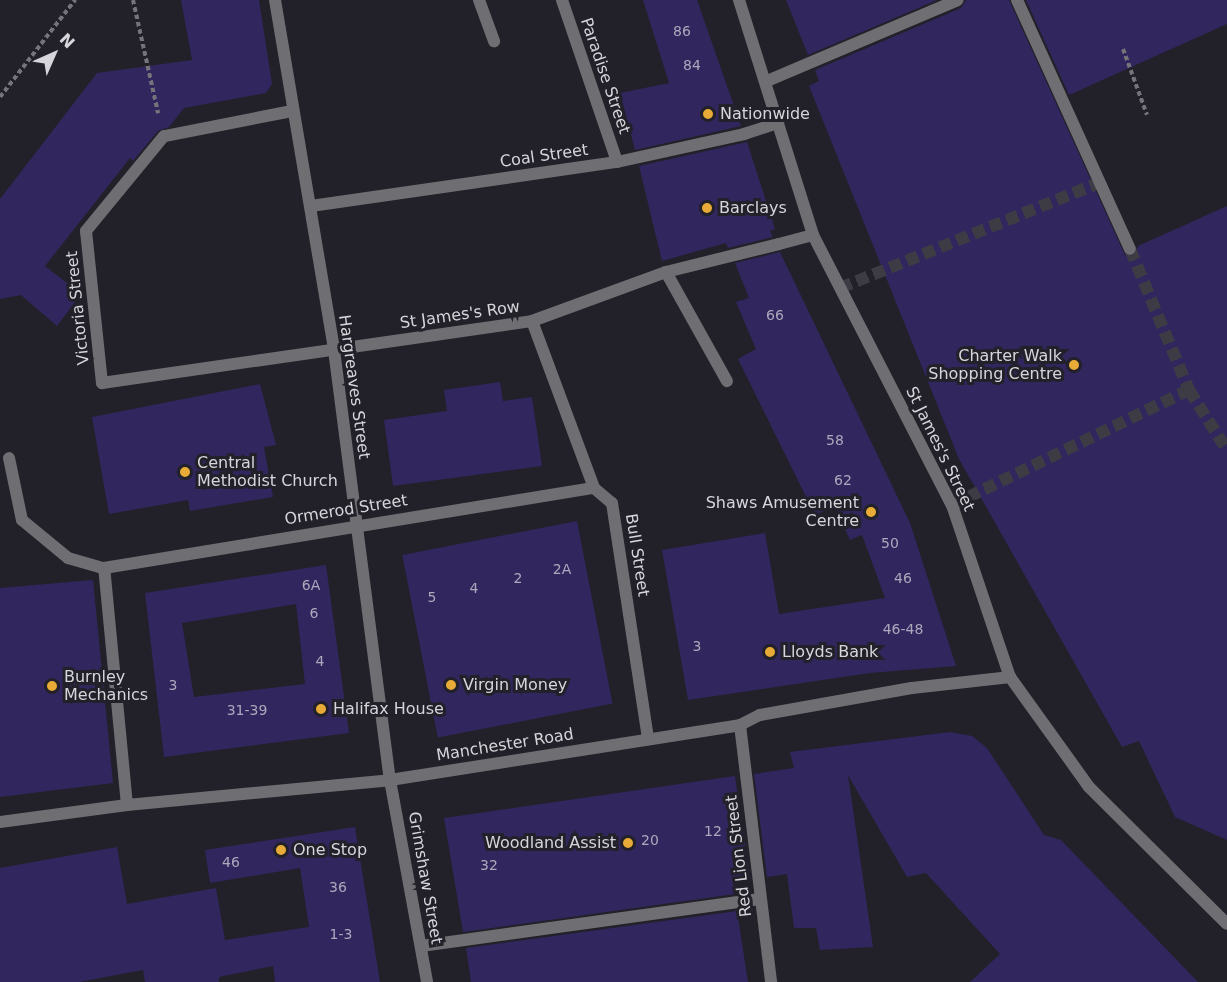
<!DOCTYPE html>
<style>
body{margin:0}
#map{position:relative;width:1227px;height:982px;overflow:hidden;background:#222129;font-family:"DejaVu Sans",sans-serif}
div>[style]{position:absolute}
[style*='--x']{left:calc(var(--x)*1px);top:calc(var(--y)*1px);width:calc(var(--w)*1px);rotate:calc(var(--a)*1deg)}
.building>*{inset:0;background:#32265e;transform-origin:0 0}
.pedestrian-tunnel>*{height:12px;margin-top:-6px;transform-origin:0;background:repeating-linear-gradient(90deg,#3d3c44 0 12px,transparent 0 18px)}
.path>*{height:4px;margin-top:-2px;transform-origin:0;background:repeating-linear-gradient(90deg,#75747b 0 4.5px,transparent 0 7.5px)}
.service>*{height:12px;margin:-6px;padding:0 6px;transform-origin:6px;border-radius:6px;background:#6f6f73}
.pedestrian>*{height:12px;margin:-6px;padding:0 6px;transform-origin:6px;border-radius:6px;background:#6f6f73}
.minor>*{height:12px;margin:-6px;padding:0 6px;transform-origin:6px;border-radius:6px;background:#6f6f73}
.dots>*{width:16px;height:16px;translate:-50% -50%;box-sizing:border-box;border:3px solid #222129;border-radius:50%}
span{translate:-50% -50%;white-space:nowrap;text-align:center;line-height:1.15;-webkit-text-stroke:6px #222129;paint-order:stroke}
.number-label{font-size:14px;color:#aca9bc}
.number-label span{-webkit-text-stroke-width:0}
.street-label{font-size:16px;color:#d5d5db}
.poi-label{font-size:16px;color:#d5d5db}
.left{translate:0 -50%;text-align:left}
.right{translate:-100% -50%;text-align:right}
.north{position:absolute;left:24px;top:24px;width:60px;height:60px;-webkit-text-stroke:4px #222129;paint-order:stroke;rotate:45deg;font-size:16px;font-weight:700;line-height:24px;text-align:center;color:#d5d5db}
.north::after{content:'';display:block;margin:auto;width:21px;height:27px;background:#d5d5db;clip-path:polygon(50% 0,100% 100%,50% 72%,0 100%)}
</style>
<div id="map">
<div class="building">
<i style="clip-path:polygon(181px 0,259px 0,272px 84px,266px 93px,184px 108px,169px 127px,158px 131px,133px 161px,130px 158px,45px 266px,81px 294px,57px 326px,21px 295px,0 299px,0 199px,97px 73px,192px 60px)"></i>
<i style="clip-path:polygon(643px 0,697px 0,741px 126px,635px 150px,620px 93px,669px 83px)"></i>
<i style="clip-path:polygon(786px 0,937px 0,808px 55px)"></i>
<i style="clip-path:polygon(966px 0,1009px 0,1125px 255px,1134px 256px,1138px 246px,1227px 206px,1227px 840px,1175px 817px,1139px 741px,1122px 747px,959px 459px,809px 86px,819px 81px,815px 70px,961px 8px)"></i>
<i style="clip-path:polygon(1026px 0,1227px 0,1227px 24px,1069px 95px)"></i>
<i style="clip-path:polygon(747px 142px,775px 229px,770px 231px,773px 237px,728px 248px,726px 243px,662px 261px,639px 166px)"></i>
<i style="clip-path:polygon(780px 252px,910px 523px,956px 666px,870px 673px,688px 700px,662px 550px,765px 533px,779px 614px,885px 598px,862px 535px,850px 540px,835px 506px,815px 515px,738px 359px,756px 349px,736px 302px,749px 298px,735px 263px)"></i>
<i style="clip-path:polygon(500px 382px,503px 401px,532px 397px,542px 466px,393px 486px,384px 420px,447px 411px,444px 390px)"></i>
<i style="clip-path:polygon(260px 384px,276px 445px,264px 447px,273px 497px,190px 511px,188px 500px,109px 514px,92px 417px)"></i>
<i style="left:577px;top:521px;width:186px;height:178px;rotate:79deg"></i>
<i style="clip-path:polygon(evenodd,326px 565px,349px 733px,164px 757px,145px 593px,326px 565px,296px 604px,305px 684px,194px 697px,182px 623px,296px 604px)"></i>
<i style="clip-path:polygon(93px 580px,113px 783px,0 797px,0 588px)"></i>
<i style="clip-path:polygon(950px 732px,972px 736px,987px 748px,1044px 835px,1061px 840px,1198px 982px,970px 982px,1000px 954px,926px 873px,907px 877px,848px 775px,873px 947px,820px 950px,816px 928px,794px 928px,787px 874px,767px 877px,754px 774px,794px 768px,790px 752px)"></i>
<i style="clip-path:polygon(735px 776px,750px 879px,733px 882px,735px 894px,463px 932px,444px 818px)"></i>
<i style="clip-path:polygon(355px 827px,380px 982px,275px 982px,273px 966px,219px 977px,219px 982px,145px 982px,143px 970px,79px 982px,0 982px,0 868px,117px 847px,127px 904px,216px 888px,225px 940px,309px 927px,300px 868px,210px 883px,205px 850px)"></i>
<i style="clip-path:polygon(737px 911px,748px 982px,471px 982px,466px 948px)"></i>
</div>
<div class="pedestrian-tunnel">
<i style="--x:1130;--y:249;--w:153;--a:67.3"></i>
<i style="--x:1189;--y:390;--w:71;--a:57.7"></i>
<i style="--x:840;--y:288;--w:282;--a:-22.1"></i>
<i style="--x:952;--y:505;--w:263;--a:-25.9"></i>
</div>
<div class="path">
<i style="--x:133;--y:0;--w:116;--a:77.5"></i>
<i style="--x:1123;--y:49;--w:70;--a:70"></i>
<i style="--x:0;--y:97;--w:123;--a:-52.3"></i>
</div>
<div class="service">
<i style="--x:479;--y:0;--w:44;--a:69.9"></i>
<i style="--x:9;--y:458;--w:63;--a:78.2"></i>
<i style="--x:22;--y:520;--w:60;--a:39.6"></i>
<i style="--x:68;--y:558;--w:37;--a:16"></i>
<i style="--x:421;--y:946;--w:342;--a:-7.9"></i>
</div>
<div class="pedestrian">
<i style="--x:739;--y:0;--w:246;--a:72.5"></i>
<i style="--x:813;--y:235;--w:304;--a:62.8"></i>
<i style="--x:952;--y:505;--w:182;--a:71.4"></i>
<i style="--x:1010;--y:677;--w:135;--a:54.3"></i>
<i style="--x:1089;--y:787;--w:194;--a:44.8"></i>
<i style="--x:1017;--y:0;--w:273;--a:65.6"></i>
<i style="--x:767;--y:81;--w:207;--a:-23"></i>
<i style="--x:744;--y:134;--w:36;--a:-18"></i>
<i style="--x:779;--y:244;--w:35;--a:-15"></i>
<i style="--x:740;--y:725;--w:22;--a:-27"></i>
<i style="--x:760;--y:715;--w:154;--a:-10.1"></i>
<i style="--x:912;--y:688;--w:99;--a:-6.4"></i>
</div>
<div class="minor">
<i style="--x:275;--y:0;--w:355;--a:80.4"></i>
<i style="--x:334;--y:350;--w:434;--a:82.6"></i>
<i style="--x:390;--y:780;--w:205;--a:79.6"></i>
<i style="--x:562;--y:0;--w:171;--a:71.2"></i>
<i style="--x:292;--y:111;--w:130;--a:168.9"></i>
<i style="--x:164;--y:136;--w:123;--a:129.4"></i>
<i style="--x:86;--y:231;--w:153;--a:84"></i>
<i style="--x:102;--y:383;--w:434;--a:-8.2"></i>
<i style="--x:532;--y:321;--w:143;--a:-20.1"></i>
<i style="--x:666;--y:272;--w:116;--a:-13.9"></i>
<i style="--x:311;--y:206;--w:309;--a:-8.2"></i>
<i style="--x:617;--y:162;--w:130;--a:-12.4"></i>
<i style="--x:666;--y:272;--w:125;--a:60.8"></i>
<i style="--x:532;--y:321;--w:178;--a:69.6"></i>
<i style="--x:594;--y:488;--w:23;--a:40"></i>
<i style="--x:612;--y:503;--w:239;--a:81.3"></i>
<i style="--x:127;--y:805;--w:238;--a:-95.5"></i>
<i style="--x:104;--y:568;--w:496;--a:-9.3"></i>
<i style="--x:0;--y:822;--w:128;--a:-7.6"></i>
<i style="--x:127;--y:805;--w:264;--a:-5.4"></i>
<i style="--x:390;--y:780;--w:354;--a:-8.9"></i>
<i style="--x:740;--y:725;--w:259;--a:83.1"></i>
</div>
<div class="dots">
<i style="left:708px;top:114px;background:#e8ab37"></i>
<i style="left:707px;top:208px;background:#e8ab37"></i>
<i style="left:1074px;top:365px;background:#e8ab37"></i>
<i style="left:185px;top:472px;background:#e8ab37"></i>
<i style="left:871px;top:512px;background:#e8ab37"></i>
<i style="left:770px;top:652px;background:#e8ab37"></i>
<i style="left:451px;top:685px;background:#e8ab37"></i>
<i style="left:52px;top:686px;background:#e8ab37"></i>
<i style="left:321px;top:709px;background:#e8ab37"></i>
<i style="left:628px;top:843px;background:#e8ab37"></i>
<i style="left:281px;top:850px;background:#e8ab37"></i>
</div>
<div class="number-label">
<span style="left:682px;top:31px">86</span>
<span style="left:692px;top:65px">84</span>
<span style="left:775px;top:315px">66</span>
<span style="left:835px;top:440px">58</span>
<span style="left:843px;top:480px">62</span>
<span style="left:890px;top:543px">50</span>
<span style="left:562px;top:569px">2A</span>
<span style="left:518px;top:578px">2</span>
<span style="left:903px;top:578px">46</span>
<span style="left:311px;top:585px">6A</span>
<span style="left:474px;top:588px">4</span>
<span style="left:432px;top:597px">5</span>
<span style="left:314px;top:613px">6</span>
<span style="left:903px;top:629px">46-48</span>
<span style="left:697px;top:646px">3</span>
<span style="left:320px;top:661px">4</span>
<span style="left:173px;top:685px">3</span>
<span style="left:247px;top:710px">31-39</span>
<span style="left:713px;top:831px">12</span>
<span style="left:650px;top:840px">20</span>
<span style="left:231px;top:862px">46</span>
<span style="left:489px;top:865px">32</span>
<span style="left:338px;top:887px">36</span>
<span style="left:341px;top:934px">1-3</span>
</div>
<div class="street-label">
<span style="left:605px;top:76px;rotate:71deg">Paradise Street</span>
<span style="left:544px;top:156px;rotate:-8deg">Coal Street</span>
<span style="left:78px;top:308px;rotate:-96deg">Victoria Street</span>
<span style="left:460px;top:315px;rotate:-8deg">St James's Row</span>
<span style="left:354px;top:387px;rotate:82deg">Hargreaves Street</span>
<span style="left:940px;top:449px;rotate:64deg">St James's Street</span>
<span style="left:346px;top:510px;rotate:-9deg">Ormerod Street</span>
<span style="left:637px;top:555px;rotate:81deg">Bull Street</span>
<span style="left:505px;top:745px;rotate:-9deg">Manchester Road</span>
<span style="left:739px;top:856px;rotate:-97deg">Red Lion Street</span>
<span style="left:425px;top:878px;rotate:80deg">Grimshaw Street</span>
</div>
<div class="poi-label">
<span class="left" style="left:720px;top:114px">Nationwide</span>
<span class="left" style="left:719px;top:208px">Barclays</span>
<span class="right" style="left:1062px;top:365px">Charter Walk<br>Shopping Centre</span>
<span class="left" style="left:197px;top:472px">Central<br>Methodist Church</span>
<span class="right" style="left:859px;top:512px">Shaws Amusement<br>Centre</span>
<span class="left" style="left:782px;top:652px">Lloyds Bank</span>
<span class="left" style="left:64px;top:686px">Burnley<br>Mechanics</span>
<span class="left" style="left:463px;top:685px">Virgin Money</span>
<span class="left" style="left:333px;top:709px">Halifax House</span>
<span class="right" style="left:616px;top:843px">Woodland Assist</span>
<span class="left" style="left:293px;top:850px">One Stop</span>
</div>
<div class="north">N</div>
</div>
